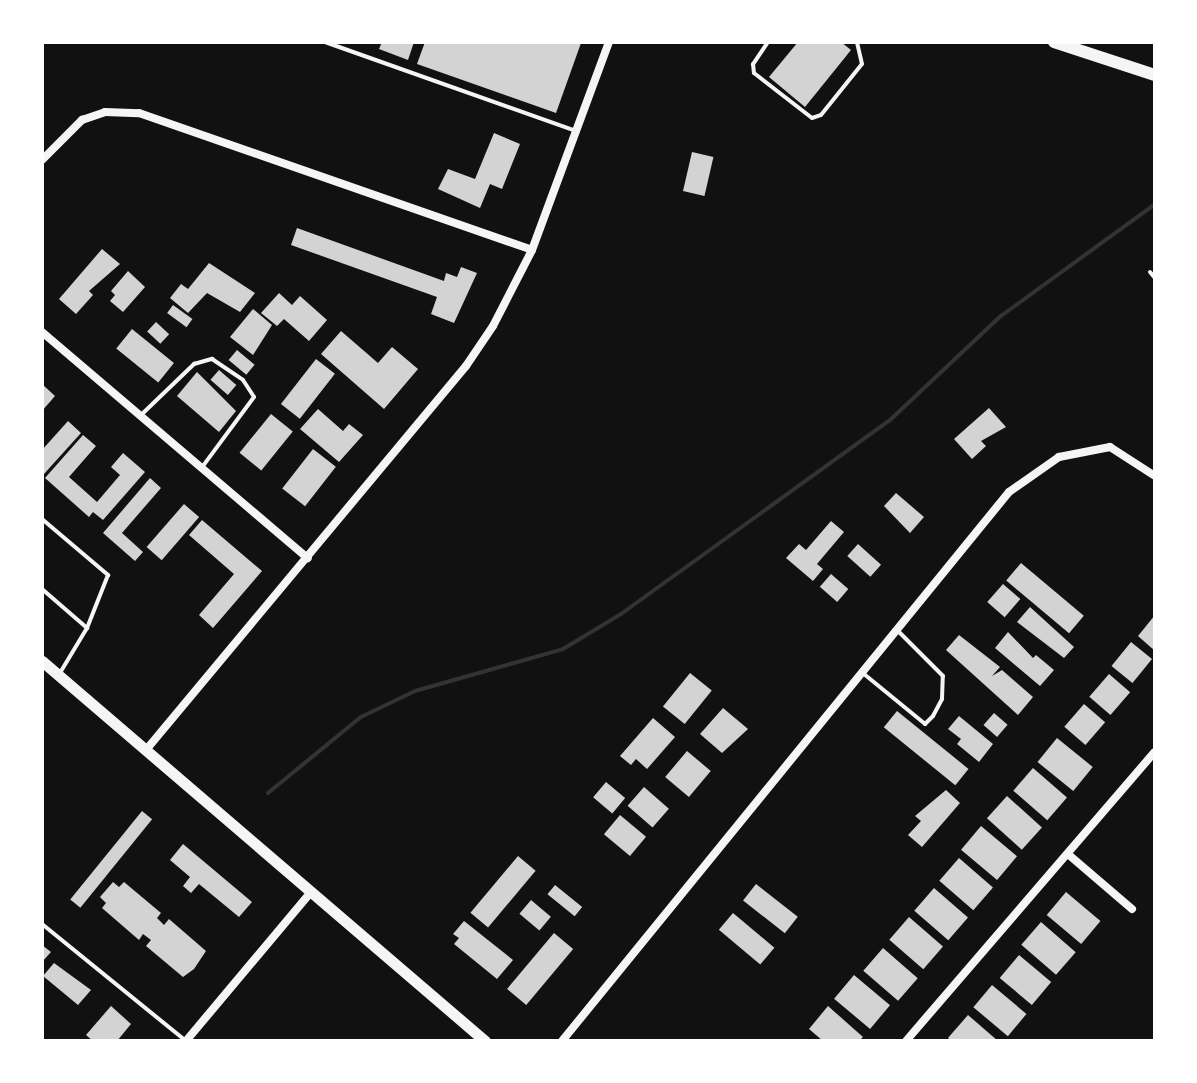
<!DOCTYPE html>
<style>
body{margin:0}
#map{position:relative;width:1197px;height:1083px;overflow:hidden;background:#111;font-family:"Noto Sans",sans-serif}
div>[style]{position:absolute}
[style*='--x']{left:calc(var(--x)*1px);top:calc(var(--y)*1px);width:calc(var(--w)*1px);rotate:calc(var(--a)*1deg)}
.stream>*{height:4px;margin:-2px;padding:0 2px;transform-origin:2px;border-radius:2px;background:#333}
.building>*{inset:0;background:#d3d3d3;transform-origin:0 0}
.service>*{height:4px;margin:-2px;padding:0 2px;transform-origin:2px;border-radius:2px;background:#f5f5f5}
.minor>*{height:8px;margin:-4px;padding:0 4px;transform-origin:4px;border-radius:4px;background:#f5f5f5}
.secondary>*{height:11px;margin:-5.5px;padding:0 5.5px;transform-origin:5.5px;border-radius:5.5px;background:#f5f5f5}
.primary>*{height:12px;margin:-6px;padding:0 6px;transform-origin:6px;border-radius:6px;background:#f5f5f5}
span{translate:-50% -50%;white-space:nowrap;text-align:center;line-height:1.15;-webkit-text-stroke:7px #fff;paint-order:stroke}
.frame{position:absolute;inset:0;border:44px solid #fff;pointer-events:none}
</style>
<div id="map">
<div class="stream">
<i style="--x:268;--y:793;--w:120;--a:-39.3"></i>
<i style="--x:361;--y:717;--w:60;--a:-25.7"></i>
<i style="--x:415;--y:691;--w:154;--a:-15.8"></i>
<i style="--x:563;--y:649;--w:68;--a:-31.1"></i>
<i style="--x:621;--y:614;--w:330;--a:-35.8"></i>
<i style="--x:889;--y:421;--w:154;--a:-43.2"></i>
<i style="--x:1001;--y:316;--w:190;--a:-36"></i>
</div>
<div class="building">
<i style="clip-path:polygon(382px 42px,414px 42px,408px 60px,379px 49px)"></i>
<i style="clip-path:polygon(425px 42px,579px 42px,581px 43px,556px 113px,417px 64px)"></i>
<i style="clip-path:polygon(798px 42px,841px 42px,851px 50px,805px 107px,769px 77px)"></i>
<i style="clip-path:polygon(494px 133px,520px 144px,502px 189px,490px 184px,480px 208px,438px 189px,448px 169px,475px 179px)"></i>
<i style="left:692px;top:152px;width:22px;height:40px;rotate:13deg"></i>
<i style="clip-path:polygon(297px 228px,444px 281px,446px 273px,457px 277px,461px 267px,477px 273px,454px 323px,431px 314px,437px 297px,291px 245px)"></i>
<i style="clip-path:polygon(102px 249px,120px 264px,89px 291px,93px 295px,76px 314px,59px 299px)"></i>
<i style="clip-path:polygon(209px 263px,255px 293px,240px 312px,207px 293px,188px 313px,170px 298px,181px 284px,188px 289px)"></i>
<i style="clip-path:polygon(128px 271px,145px 287px,123px 312px,110px 301px,115px 295px,111px 291px)"></i>
<i style="clip-path:polygon(279px 293px,292px 305px,300px 296px,327px 320px,309px 341px,284px 319px,277px 326px,261px 313px)"></i>
<i style="left:173px;top:305px;width:24px;height:10px;rotate:36deg"></i>
<i style="clip-path:polygon(253px 309px,272px 325px,253px 355px,230px 337px)"></i>
<i style="left:156px;top:322px;width:18px;height:13px;rotate:43deg"></i>
<i style="left:132px;top:329px;width:54px;height:25px;rotate:39deg"></i>
<i style="clip-path:polygon(341px 331px,378px 363px,392px 347px,418px 369px,384px 409px,321px 354px)"></i>
<i style="left:237px;top:350px;width:23px;height:13px;rotate:40deg"></i>
<i style="left:316px;top:359px;width:24px;height:57px;rotate:38deg"></i>
<i style="left:219px;top:370px;width:23px;height:13px;rotate:41deg"></i>
<i style="clip-path:polygon(197px 372px,236px 411px,219px 432px,177px 396px)"></i>
<i style="clip-path:polygon(42px 384px,55px 396px,42px 411px)"></i>
<i style="clip-path:polygon(989px 408px,1006px 427px,981px 441px,986px 446px,972px 459px,954px 439px)"></i>
<i style="clip-path:polygon(318px 409px,343px 431px,349px 424px,363px 435px,339px 462px,300px 429px)"></i>
<i style="left:271px;top:414px;width:28px;height:50px;rotate:39deg"></i>
<i style="clip-path:polygon(68px 421px,81px 433px,44px 474px,42px 450px)"></i>
<i style="clip-path:polygon(83px 435px,96px 446px,69px 477px,97px 502px,120px 475px,111px 467px,123px 453px,145px 472px,103px 520px,93px 512px,89px 517px,45px 478px)"></i>
<i style="left:313px;top:449px;width:29px;height:50px;rotate:38deg"></i>
<i style="clip-path:polygon(150px 478px,161px 488px,122px 533px,143px 552px,135px 561px,103px 533px)"></i>
<i style="clip-path:polygon(896px 493px,924px 517px,910px 533px,884px 506px)"></i>
<i style="left:184px;top:504px;width:20px;height:57px;rotate:41deg"></i>
<i style="clip-path:polygon(202px 520px,262px 571px,213px 628px,199px 615px,234px 574px,189px 535px)"></i>
<i style="clip-path:polygon(831px 521px,844px 532px,817px 564px,823px 569px,813px 581px,786px 558px,799px 544px,806px 550px)"></i>
<i style="left:858px;top:544px;width:31px;height:16px;rotate:42deg"></i>
<i style="left:1021px;top:563px;width:82px;height:23px;rotate:40deg"></i>
<i style="left:831px;top:574px;width:23px;height:17px;rotate:41deg"></i>
<i style="left:1003px;top:584px;width:23px;height:24px;rotate:41deg"></i>
<i style="clip-path:polygon(1030px 607px,1074px 647px,1064px 658px,1017px 622px)"></i>
<i style="clip-path:polygon(1155px 615px,1155px 651px,1138px 636px)"></i>
<i style="clip-path:polygon(1008px 632px,1033px 658px,1036px 655px,1054px 670px,1040px 686px,995px 648px)"></i>
<i style="clip-path:polygon(959px 635px,1000px 667px,992px 676px,1002px 670px,1033px 697px,1018px 715px,946px 650px)"></i>
<i style="left:1131px;top:642px;width:27px;height:31px;rotate:39deg"></i>
<i style="left:690px;top:673px;width:28px;height:43px;rotate:39deg"></i>
<i style="left:1109px;top:674px;width:28px;height:30px;rotate:41deg"></i>
<i style="left:1084px;top:704px;width:28px;height:30px;rotate:41deg"></i>
<i style="clip-path:polygon(723px 708px,748px 729px,722px 753px,700px 734px)"></i>
<i style="left:897px;top:711px;width:92px;height:21px;rotate:39deg"></i>
<i style="left:994px;top:713px;width:18px;height:16px;rotate:41deg"></i>
<i style="clip-path:polygon(959px 716px,993px 744px,979px 762px,957px 744px,961px 739px,948px 729px)"></i>
<i style="clip-path:polygon(653px 718px,675px 737px,647px 769px,636px 759px,631px 765px,620px 756px)"></i>
<i style="left:1057px;top:738px;width:46px;height:31px;rotate:39deg"></i>
<i style="left:687px;top:751px;width:31px;height:34px;rotate:40deg"></i>
<i style="left:1033px;top:768px;width:45px;height:30px;rotate:41deg"></i>
<i style="left:606px;top:782px;width:25px;height:20px;rotate:40deg"></i>
<i style="left:644px;top:787px;width:33px;height:25px;rotate:41deg"></i>
<i style="clip-path:polygon(946px 790px,960px 803px,922px 847px,908px 835px,921px 821px,915px 816px)"></i>
<i style="left:1007px;top:796px;width:47px;height:30px;rotate:42deg"></i>
<i style="left:142px;top:811px;width:13px;height:114px;rotate:39deg"></i>
<i style="left:620px;top:815px;width:34px;height:25px;rotate:40deg"></i>
<i style="left:981px;top:826px;width:47px;height:31px;rotate:40deg"></i>
<i style="clip-path:polygon(183px 844px,252px 902px,239px 917px,199px 884px,191px 893px,183px 886px,190px 877px,170px 860px)"></i>
<i style="left:518px;top:856px;width:23px;height:74px;rotate:40deg"></i>
<i style="left:959px;top:858px;width:45px;height:30px;rotate:41deg"></i>
<i style="clip-path:polygon(113px 882px,119px 887px,124px 882px,161px 913px,157px 918px,164px 925px,169px 919px,206px 951px,194px 969px,183px 977px,146px 946px,151px 940px,143px 934px,139px 940px,102px 908px,106px 903px,100px 897px)"></i>
<i style="left:756px;top:884px;width:53px;height:21px;rotate:38deg"></i>
<i style="left:555px;top:885px;width:35px;height:12px;rotate:39deg"></i>
<i style="left:934px;top:888px;width:45px;height:30px;rotate:41deg"></i>
<i style="left:1066px;top:892px;width:45px;height:30px;rotate:40deg"></i>
<i style="left:531px;top:900px;width:26px;height:18px;rotate:40deg"></i>
<i style="left:733px;top:913px;width:54px;height:22px;rotate:40deg"></i>
<i style="left:909px;top:917px;width:45px;height:30px;rotate:41deg"></i>
<i style="clip-path:polygon(464px 921px,513px 960px,497px 979px,454px 944px,459px 938px,453px 934px)"></i>
<i style="left:1041px;top:922px;width:46px;height:30px;rotate:41deg"></i>
<i style="left:554px;top:933px;width:25px;height:73px;rotate:40deg"></i>
<i style="clip-path:polygon(42px 945px,51px 952px,42px 962px)"></i>
<i style="left:883px;top:948px;width:46px;height:30px;rotate:41deg"></i>
<i style="left:1019px;top:955px;width:42px;height:30px;rotate:40deg"></i>
<i style="clip-path:polygon(54px 963px,91px 990px,78px 1005px,43px 976px)"></i>
<i style="left:854px;top:975px;width:47px;height:31px;rotate:40deg"></i>
<i style="left:992px;top:985px;width:45px;height:29px;rotate:40deg"></i>
<i style="clip-path:polygon(111px 1006px,131px 1024px,117px 1041px,93px 1041px,86px 1035px)"></i>
<i style="clip-path:polygon(828px 1006px,863px 1037px,859px 1041px,823px 1041px,809px 1029px)"></i>
<i style="clip-path:polygon(968px 1015px,998px 1041px,951px 1041px,948px 1038px)"></i>
</div>
<div class="service">
<i style="--x:325;--y:42;--w:266;--a:19.5"></i>
<i style="--x:768;--y:42;--w:27;--a:124"></i>
<i style="--x:753;--y:64;--w:9;--a:84"></i>
<i style="--x:754;--y:73;--w:73;--a:37.8"></i>
<i style="--x:812;--y:118;--w:9;--a:-18"></i>
<i style="--x:821;--y:115;--w:65;--a:-51.2"></i>
<i style="--x:862;--y:64;--w:23;--a:-103"></i>
<i style="--x:1150;--y:272;--w:8;--a:50"></i>
<i style="--x:141;--y:415;--w:74;--a:-43.9"></i>
<i style="--x:194;--y:364;--w:19;--a:-16"></i>
<i style="--x:212;--y:359;--w:37;--a:34"></i>
<i style="--x:243;--y:380;--w:20;--a:57"></i>
<i style="--x:254;--y:397;--w:86;--a:126.5"></i>
<i style="--x:42;--y:519;--w:87;--a:40.3"></i>
<i style="--x:108;--y:575;--w:57;--a:111.6"></i>
<i style="--x:87;--y:628;--w:52;--a:121"></i>
<i style="--x:42;--y:589;--w:60;--a:40.9"></i>
<i style="--x:864;--y:674;--w:79;--a:39.3"></i>
<i style="--x:925;--y:724;--w:11;--a:-45"></i>
<i style="--x:933;--y:716;--w:19;--a:-62"></i>
<i style="--x:942;--y:699;--w:23;--a:-88"></i>
<i style="--x:943;--y:676;--w:65;--a:-135"></i>
<i style="--x:42;--y:924;--w:186;--a:39.1"></i>
</div>
<div class="minor">
<i style="--x:42;--y:160;--w:57;--a:-45"></i>
<i style="--x:82;--y:120;--w:24;--a:-19"></i>
<i style="--x:105;--y:112;--w:34;--a:2"></i>
<i style="--x:139;--y:113;--w:416;--a:19.2"></i>
<i style="--x:42;--y:332;--w:349;--a:40.4"></i>
<i style="--x:146;--y:750;--w:500;--a:-50.2"></i>
<i style="--x:466;--y:366;--w:48;--a:-56"></i>
<i style="--x:493;--y:326;--w:85;--a:-62.8"></i>
<i style="--x:532;--y:250;--w:222;--a:-69.7"></i>
<i style="--x:1069;--y:855;--w:83;--a:40.6"></i>
<i style="--x:186;--y:1041;--w:194;--a:-50"></i>
<i style="--x:562;--y:1041;--w:708;--a:-50.85"></i>
<i style="--x:1009;--y:492;--w:61;--a:-35"></i>
<i style="--x:1059;--y:457;--w:52;--a:-11.1"></i>
<i style="--x:1110;--y:447;--w:54;--a:32.8"></i>
<i style="--x:906;--y:1041;--w:381;--a:-49.3"></i>
</div>
<div class="secondary">
<i style="--x:42;--y:661;--w:584;--a:40.62"></i>
</div>
<div class="primary">
<i style="--x:1054;--y:42;--w:106;--a:18.1"></i>
</div>
<div class="frame"></div>
</div>
